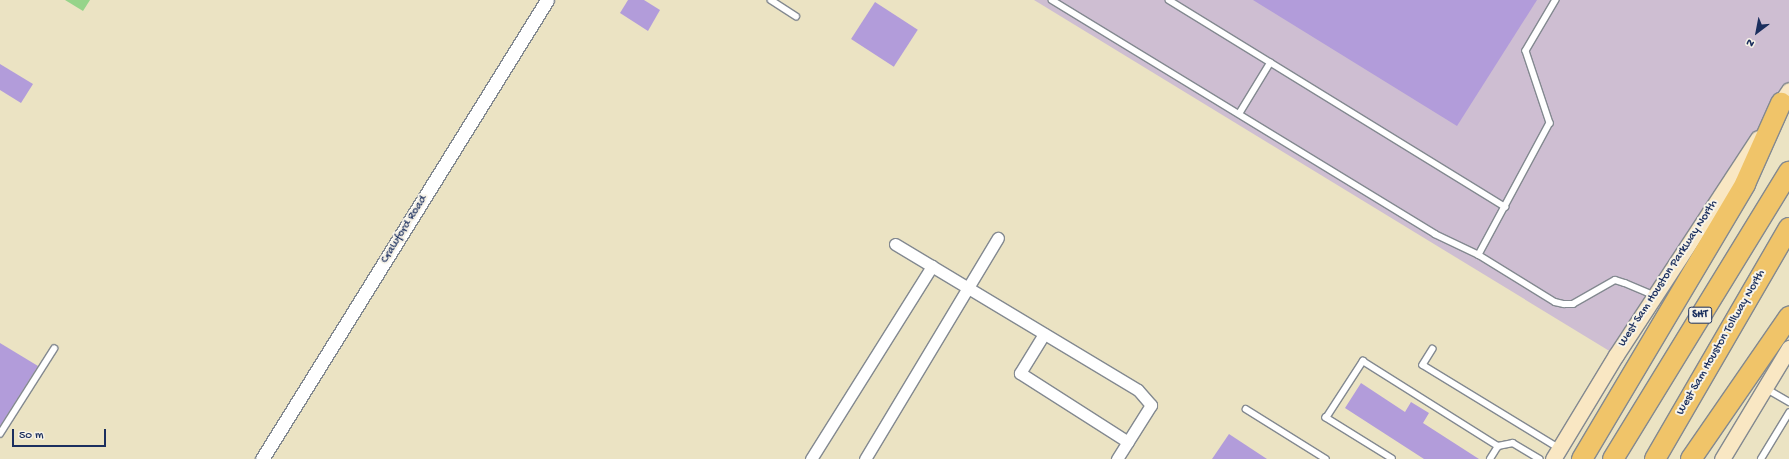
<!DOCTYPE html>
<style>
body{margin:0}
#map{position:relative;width:1789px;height:459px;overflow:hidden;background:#ebe3c3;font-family:"Gochi Hand",sans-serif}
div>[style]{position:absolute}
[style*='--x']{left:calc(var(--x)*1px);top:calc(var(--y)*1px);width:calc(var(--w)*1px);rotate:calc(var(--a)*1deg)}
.industrial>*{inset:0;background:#cebed2}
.green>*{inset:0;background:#96d48a}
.building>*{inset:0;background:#b29cda;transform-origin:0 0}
.roads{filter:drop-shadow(1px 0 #838990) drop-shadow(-1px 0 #838990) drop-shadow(0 1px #838990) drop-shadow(0 -1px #838990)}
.service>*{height:5.5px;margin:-2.75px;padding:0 2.75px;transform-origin:2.75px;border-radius:2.75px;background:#fff}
.minor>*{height:11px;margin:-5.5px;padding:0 5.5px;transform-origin:5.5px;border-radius:5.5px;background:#fff}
.tertiary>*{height:13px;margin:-6.5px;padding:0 6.5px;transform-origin:6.5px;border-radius:6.5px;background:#fff}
.secondary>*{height:15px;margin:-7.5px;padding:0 7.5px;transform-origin:7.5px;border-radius:7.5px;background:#f9e7c3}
.motorway>*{height:20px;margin:-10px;padding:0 10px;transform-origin:10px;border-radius:10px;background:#f0c469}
span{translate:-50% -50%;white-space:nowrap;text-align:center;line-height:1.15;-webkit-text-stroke:4px #f7f3e8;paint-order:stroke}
.shield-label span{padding:1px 3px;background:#f7f3e8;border:1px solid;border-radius:3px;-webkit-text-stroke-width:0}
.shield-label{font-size:11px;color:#1b2f5e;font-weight:700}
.street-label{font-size:12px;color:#1b2f5e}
.north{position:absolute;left:1737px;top:12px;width:40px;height:40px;-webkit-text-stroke:3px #f7f3e8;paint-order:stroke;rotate:212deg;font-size:11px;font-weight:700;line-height:16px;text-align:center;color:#1b2f5e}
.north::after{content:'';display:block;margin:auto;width:14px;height:18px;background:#1b2f5e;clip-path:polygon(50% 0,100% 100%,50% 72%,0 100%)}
.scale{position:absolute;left:12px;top:429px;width:94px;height:18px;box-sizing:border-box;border:2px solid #1b2f5e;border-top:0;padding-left:5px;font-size:12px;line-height:14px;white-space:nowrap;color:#1b2f5e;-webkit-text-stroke:3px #f7f3e8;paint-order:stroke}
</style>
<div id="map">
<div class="industrial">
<i style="clip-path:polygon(1034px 0,1789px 0,1789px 90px,1616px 355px)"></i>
</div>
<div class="green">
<i style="clip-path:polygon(65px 0,90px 0,83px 11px)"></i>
</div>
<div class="building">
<i style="clip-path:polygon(628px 0,644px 0,660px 10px,648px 31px,620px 13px)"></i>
<i style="clip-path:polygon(1253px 0,1537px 0,1457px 126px)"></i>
<i style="left:875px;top:2px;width:51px;height:44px;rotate:33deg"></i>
<i style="clip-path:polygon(0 64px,33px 84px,21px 103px,0 90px)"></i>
<i style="clip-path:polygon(0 343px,38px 366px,0 426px)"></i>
<i style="clip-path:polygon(1361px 383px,1405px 412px,1411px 402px,1429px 413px,1423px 423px,1479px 459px,1424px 459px,1345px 408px)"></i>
<i style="clip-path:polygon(1229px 434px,1267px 459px,1212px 459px)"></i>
</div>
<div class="roads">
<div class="service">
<i style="--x:771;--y:0;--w:30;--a:33"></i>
<i style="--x:1052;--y:0;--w:449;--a:31.4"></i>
<i style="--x:1435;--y:234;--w:49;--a:25.5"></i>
<i style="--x:1169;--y:0;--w:395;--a:31.6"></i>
<i style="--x:1556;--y:0;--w:59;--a:120.5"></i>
<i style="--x:1526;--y:51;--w:76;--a:71.6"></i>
<i style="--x:1550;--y:123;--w:150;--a:118.3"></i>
<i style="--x:1479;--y:255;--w:89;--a:31.7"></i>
<i style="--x:1555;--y:302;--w:9;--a:13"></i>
<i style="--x:1564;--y:304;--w:9;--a:0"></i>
<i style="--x:1573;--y:304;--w:48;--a:-29.7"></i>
<i style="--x:1615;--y:280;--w:10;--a:17"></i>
<i style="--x:1625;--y:283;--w:33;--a:23"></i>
<i style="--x:1239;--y:114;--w:60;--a:-58.7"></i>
<i style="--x:1433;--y:349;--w:19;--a:122"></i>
<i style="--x:1423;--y:365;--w:159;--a:31.4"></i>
<i style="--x:1765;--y:388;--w:28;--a:30"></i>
<i style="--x:1246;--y:409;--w:94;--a:32"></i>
<i style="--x:0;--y:434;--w:101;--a:-57.6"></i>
<i style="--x:1392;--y:459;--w:78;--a:-148.2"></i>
<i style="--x:1326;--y:418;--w:68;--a:-57"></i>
<i style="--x:1363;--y:361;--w:160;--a:32.2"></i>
<i style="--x:1498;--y:446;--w:15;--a:-11"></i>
<i style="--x:1513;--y:443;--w:31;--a:31"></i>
<i style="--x:1490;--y:459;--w:15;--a:-58"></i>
<i style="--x:1761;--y:459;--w:54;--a:-58.7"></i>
</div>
<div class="minor">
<i style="--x:895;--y:244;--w:283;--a:31"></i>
<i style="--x:1138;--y:390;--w:20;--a:49"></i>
<i style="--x:1151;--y:405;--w:64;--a:122.2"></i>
<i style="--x:1044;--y:334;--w:46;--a:121.6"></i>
<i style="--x:1020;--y:373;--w:128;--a:32.6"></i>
<i style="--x:811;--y:459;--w:228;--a:-57.9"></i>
<i style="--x:865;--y:459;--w:258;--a:-59"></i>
</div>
<div class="tertiary">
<i style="--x:262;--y:459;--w:540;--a:-58.16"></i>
</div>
<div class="secondary">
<i style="--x:1775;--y:111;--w:25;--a:-56"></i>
<i style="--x:1553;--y:459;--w:122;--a:-58.8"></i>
<i style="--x:1616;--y:355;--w:259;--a:-56.8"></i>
<i style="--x:1722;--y:459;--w:130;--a:-58.9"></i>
</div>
<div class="motorway">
<i style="--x:1582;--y:459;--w:320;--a:-59.3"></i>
<i style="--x:1745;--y:184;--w:89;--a:-66"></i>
<i style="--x:1613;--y:459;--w:337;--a:-58.5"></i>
<i style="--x:1655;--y:459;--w:267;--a:-59.9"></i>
<i style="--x:1691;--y:459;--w:173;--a:-55.4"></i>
</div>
</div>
<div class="shield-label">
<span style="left:1700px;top:315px">SHT</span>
</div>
<div class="street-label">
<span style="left:405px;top:230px;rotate:-58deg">Crawford Road</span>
<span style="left:1669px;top:274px;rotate:-57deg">West Sam Houston Parkway North</span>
<span style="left:1722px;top:343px;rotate:-60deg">West Sam Houston Tollway North</span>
</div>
<div class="north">N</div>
<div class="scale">50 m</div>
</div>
